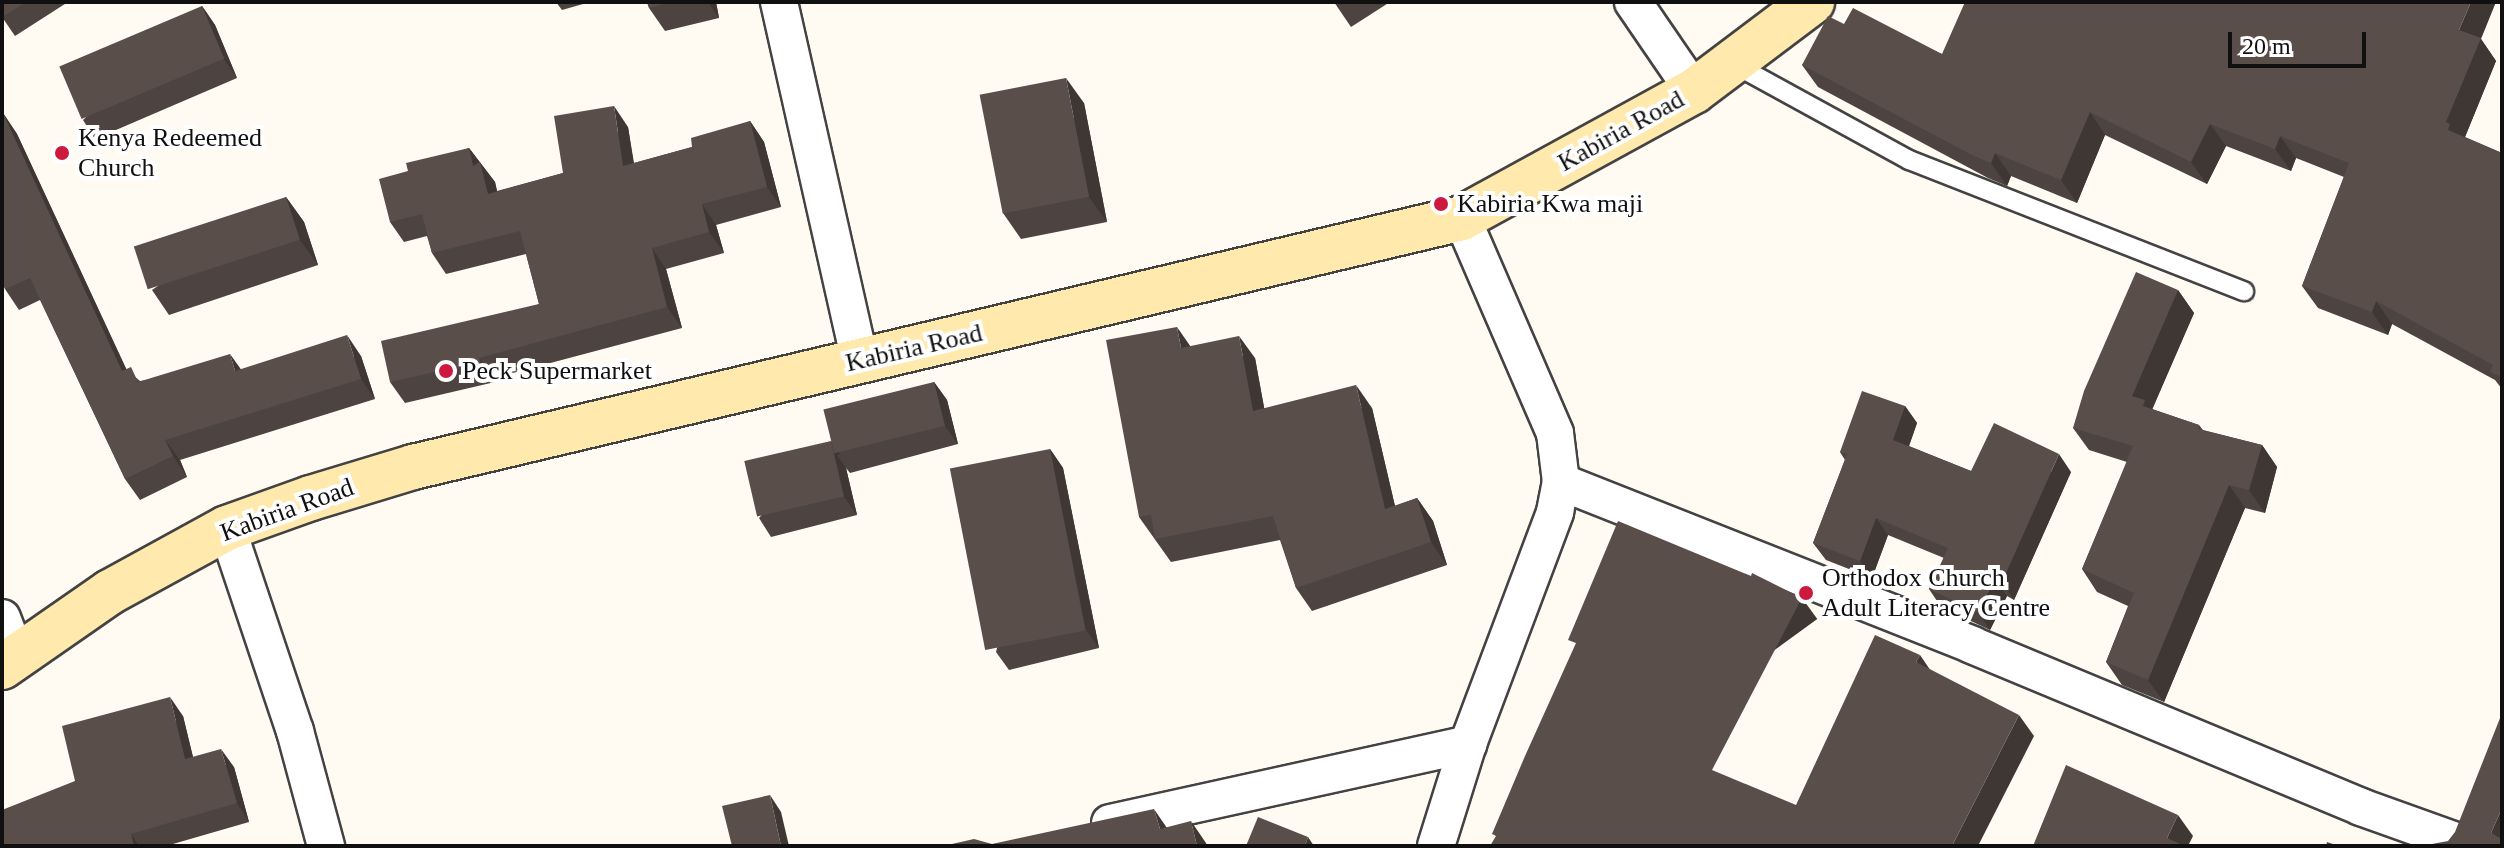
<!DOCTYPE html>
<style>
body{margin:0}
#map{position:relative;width:2504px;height:848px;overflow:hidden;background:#fffaf2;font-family:Georgia,serif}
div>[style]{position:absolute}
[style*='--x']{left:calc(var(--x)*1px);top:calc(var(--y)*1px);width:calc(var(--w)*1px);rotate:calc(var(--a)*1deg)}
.roads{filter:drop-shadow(2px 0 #434343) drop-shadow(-2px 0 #434343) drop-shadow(0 2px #434343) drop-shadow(0 -2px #434343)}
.lane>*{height:18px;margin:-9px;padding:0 9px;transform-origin:9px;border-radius:9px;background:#fff}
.street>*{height:36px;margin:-18px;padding:0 18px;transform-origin:18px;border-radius:18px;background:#fff}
.secondary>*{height:44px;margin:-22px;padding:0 22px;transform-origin:22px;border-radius:22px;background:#ffe9ad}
.wall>*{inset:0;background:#4d4340}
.shaded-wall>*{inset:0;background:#3f3734;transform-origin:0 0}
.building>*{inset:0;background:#5a4e4b;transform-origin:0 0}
.dots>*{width:22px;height:22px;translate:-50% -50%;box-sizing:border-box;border:4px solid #fff;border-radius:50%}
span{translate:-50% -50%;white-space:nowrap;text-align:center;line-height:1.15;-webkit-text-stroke:8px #fff;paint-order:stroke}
.street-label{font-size:26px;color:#101010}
.poi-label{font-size:26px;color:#101010}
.left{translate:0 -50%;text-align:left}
.frame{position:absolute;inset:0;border:4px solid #101010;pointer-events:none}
.scale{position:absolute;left:2228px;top:32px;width:138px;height:36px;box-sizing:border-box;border:4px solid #101010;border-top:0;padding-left:10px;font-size:24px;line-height:28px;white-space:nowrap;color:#101010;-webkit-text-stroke:6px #fff;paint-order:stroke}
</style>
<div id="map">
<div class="roads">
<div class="lane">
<i style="--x:1732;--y:63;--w:202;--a:28.7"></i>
<i style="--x:1909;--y:160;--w:360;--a:21.4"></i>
</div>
<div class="street">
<i style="--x:779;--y:2;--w:368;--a:77.3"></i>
<i style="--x:1633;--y:2;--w:108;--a:55.6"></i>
<i style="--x:1561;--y:482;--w:442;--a:21.6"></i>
<i style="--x:1972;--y:645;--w:421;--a:22.6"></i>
<i style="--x:2361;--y:807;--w:98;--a:19.7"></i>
<i style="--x:227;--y:528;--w:214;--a:71.5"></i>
<i style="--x:295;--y:731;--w:119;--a:74.9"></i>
<i style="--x:2;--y:618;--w:40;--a:69"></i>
<i style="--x:1110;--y:823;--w:367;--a:-12.4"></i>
<i style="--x:1436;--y:846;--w:107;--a:-72.6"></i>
<i style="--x:1468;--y:744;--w:248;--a:-69.4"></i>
<i style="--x:1555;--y:512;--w:31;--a:-79"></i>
<i style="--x:1561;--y:482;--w:49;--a:-97"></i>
<i style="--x:1555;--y:433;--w:234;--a:-113.4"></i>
</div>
<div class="secondary">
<i style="--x:2;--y:667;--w:131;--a:-34.8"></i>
<i style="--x:110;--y:592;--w:133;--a:-28.7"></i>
<i style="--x:227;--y:528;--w:89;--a:-19.7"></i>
<i style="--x:311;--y:498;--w:107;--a:-16.9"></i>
<i style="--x:413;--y:467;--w:1078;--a:-13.35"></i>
<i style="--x:1462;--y:218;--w:264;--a:-28.7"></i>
<i style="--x:1694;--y:91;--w:148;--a:-37"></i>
</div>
</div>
<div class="wall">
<i style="clip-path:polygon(2px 2px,68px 2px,15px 36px,2px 17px)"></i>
<i style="clip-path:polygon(556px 2px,590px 2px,562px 10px)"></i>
<i style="clip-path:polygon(647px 2px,716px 2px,719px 18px,665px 31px,649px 8px)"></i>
<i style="clip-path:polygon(1334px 2px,1390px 2px,1351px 27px)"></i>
<i style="clip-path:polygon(202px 6px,215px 25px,237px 78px,95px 139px,83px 120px)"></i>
<i style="clip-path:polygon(1844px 24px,1942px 54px,2481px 39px,2496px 61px,2465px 137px,2502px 153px,2502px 389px,2495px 380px,2392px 324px,2388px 335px,2318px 308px,2302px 286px,2344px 177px,2296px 158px,2291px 171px,2226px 146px,2207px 184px,2105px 135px,2077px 203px,2011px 176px,2007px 186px,1988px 178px,1818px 87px,1802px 65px)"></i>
<i style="clip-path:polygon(1084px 103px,1107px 222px,1021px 239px,1003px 213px)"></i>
<i style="clip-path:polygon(3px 113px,17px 134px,126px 369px,140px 381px,361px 356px,375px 399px,180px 460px,187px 477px,140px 500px,125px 479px,40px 300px,19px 310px,5px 289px)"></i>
<i style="clip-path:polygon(750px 121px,764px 142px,781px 207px,716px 225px,724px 253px,666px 269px,682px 328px,494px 378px,495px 382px,405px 403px,390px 382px,539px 304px,526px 254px,446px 274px,432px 253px,427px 236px,404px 242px,390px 222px,408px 171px,469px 148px,495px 182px,497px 191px,563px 173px,628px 127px,634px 163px,692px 147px)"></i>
<i style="clip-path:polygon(286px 197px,304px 222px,318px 265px,169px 315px,152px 290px)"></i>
<i style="clip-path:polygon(2178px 290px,2194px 313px,2152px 409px,2199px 425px,2203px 430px,2262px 445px,2277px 467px,2265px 513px,2245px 508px,2164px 702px,2122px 685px,2106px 662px,2128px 606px,2097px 592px,2082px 569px,2127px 462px,2089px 450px,2073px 428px)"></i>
<i style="clip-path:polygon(1190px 346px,1255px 358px,1264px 408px,1372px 408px,1395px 506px,1417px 498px,1433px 521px,1447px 565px,1312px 611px,1296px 588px,1280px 540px,1171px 562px,1139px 517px)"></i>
<i style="clip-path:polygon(934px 382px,947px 400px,958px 444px,850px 473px,846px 468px,857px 515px,771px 537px,759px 518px,831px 441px,834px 445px)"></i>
<i style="clip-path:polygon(1905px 406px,1917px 423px,1909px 446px,1971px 471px,2071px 472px,2014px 600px,2007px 596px,1990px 630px,1941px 607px,1929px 589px,1944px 558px,1888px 535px,1872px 578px,1826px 560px,1813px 543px,1845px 460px,1840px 452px)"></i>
<i style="clip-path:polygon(1050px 449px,1063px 468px,1099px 648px,1009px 670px,996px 652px)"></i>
<i style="clip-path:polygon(183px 716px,193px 757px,234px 767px,249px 822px,166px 846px,2px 846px,75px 781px)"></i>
</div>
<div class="shaded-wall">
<i style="clip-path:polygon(708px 2px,716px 2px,719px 18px)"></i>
<i style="clip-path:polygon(2471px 2px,2496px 2px,2481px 39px,2496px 61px,2463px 142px,2448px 130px,2446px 122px,2459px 30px)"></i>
<i style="clip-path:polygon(202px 6px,215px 25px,237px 78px,224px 59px)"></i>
<i style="clip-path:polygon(1066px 78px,1084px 103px,1107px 222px,1089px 197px)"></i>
<i style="clip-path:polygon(614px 106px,628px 127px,637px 186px,623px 166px)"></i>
<i style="clip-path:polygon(2090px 112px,2105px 135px,2077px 203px,2061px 180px)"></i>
<i style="clip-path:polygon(3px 113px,17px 134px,137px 392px,122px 371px)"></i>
<i style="clip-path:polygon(750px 121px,764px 142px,781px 207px,767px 187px)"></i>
<i style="clip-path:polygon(2210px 124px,2226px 146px,2207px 184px,2191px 162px)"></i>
<i style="clip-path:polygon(2280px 136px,2296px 158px,2291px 171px,2275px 149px)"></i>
<i style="clip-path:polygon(469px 148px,495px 182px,502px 214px,488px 194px,473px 166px)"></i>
<i style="clip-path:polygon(1995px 153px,2011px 176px,2007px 186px,1991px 163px)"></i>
<i style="clip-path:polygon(286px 197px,304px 222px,318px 265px,300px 240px)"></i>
<i style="clip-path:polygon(702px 204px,716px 225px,724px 253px,709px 232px)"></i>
<i style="clip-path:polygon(652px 248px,666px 269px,682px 328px,667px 307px)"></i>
<i style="clip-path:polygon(2178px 290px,2194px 313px,2152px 410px,2159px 429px,2132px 396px)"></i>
<i style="clip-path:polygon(2376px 301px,2392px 324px,2388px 335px,2372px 312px)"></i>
<i style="clip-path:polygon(1177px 327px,1193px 350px,1181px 348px)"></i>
<i style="clip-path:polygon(347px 335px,361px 356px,375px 399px,361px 379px)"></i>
<i style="clip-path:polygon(1239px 336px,1255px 358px,1269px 434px,1253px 411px)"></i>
<i style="clip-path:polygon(230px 354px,245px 375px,235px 371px)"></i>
<i style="clip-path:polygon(479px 358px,494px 378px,495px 382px,480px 362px)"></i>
<i style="clip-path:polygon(934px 382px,947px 400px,958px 444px,945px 426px)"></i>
<i style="clip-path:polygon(1356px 385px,1372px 408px,1401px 532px,1385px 509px)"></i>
<i style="clip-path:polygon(1905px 406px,1917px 423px,1905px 457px,1893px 440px)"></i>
<i style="clip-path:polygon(165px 440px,180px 460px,187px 477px,173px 456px)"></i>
<i style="clip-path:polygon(831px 441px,840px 454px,837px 455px,846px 468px,857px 515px,844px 497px)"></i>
<i style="clip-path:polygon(2262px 445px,2277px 467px,2265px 513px,2249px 490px)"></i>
<i style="clip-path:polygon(1050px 449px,1063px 468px,1099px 648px,1086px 630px)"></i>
<i style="clip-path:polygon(2059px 454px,2071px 472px,2014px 600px,2002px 582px)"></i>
<i style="clip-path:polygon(2229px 485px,2245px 508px,2164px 702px,2148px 680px)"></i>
<i style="clip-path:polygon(1417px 498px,1433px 521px,1447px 565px,1431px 542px)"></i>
<i style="clip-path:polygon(1876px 518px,1888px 535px,1872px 578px,1860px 561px)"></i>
<i style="clip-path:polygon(1995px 579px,2007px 596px,1990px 630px,1978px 612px)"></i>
<i style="left:1802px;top:598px;width:26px;height:194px;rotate:54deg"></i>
<i style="clip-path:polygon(1920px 655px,1935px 677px,1916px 662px)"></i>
<i style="clip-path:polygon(170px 697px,183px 716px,198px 778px,185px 759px)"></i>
<i style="clip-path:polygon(2019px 715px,2034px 736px,1978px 846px,1952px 846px)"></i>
<i style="clip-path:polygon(221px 749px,234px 767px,249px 822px,237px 803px)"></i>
<i style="clip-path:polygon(770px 795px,781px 812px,789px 846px,781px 846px)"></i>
<i style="clip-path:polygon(2502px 808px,2502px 846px,2491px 833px)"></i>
<i style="clip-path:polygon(1154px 809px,1169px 831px,1160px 829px)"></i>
<i style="clip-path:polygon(2178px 815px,2193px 836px,2188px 846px,2173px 846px,2167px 838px)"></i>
<i style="clip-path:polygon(1191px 821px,1206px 843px,1207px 846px,1197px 846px)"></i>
<i style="clip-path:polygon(131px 834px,139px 846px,134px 846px)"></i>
<i style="clip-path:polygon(1308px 837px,1314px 846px,1305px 846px)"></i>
</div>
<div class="building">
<i style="clip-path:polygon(2px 2px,26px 2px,2px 17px)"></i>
<i style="clip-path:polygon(647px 2px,672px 2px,649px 8px)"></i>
<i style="clip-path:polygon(1965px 2px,2471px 2px,2459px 30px,2481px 38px,2446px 122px,2450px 124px,2448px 130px,2502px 153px,2502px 377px,2490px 372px,2493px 365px,2376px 301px,2372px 312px,2302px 286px,2349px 163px,2280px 136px,2275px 149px,2210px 124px,2191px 162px,2090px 112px,2061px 180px,1995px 153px,1991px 163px,1972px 155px,1802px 65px,1828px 16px,1844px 24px,1853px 8px,1942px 54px)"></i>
<i style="left:202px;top:6px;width:57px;height:155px;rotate:67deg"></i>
<i style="left:1066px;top:78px;width:121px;height:88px;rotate:79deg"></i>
<i style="clip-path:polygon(614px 106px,623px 166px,692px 147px,691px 138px,750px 121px,767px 187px,702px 204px,709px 232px,652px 248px,667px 307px,479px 358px,480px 362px,390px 382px,381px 341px,539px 304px,520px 231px,432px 253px,422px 214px,390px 222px,379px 179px,408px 171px,406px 163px,469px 148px,473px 166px,480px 162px,488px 194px,563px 173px,554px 116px)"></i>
<i style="clip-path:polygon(3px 113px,122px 371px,131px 367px,138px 382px,230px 354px,235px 371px,347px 335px,361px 379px,165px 440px,173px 456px,125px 479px,30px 278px,5px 289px,2px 283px)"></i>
<i style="left:286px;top:197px;width:45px;height:160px;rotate:72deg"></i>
<i style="clip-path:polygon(2136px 272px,2178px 290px,2132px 396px,2145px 400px,2143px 406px,2199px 425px,2198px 429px,2262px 445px,2249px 490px,2229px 485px,2148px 680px,2106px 662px,2134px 593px,2082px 569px,2133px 446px,2073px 428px,2084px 391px)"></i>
<i style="clip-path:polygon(1177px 327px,1181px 348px,1239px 336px,1253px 411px,1356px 385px,1385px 509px,1417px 498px,1431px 542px,1296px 588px,1273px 516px,1155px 539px,1151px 515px,1139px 517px,1106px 340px)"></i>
<i style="left:934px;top:382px;width:45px;height:114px;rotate:76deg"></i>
<i style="clip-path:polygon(1862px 391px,1905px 406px,1893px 440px,1971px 471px,1994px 423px,2059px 454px,2002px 582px,1995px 579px,1978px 612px,1929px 589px,1948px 548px,1876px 518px,1860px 561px,1813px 543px,1847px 454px,1840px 452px)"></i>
<i style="left:831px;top:441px;width:57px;height:89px;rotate:77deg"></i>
<i style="left:1050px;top:449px;width:185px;height:102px;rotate:79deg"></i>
<i style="clip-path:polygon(1618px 521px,1751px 576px,1752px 573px,1802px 598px,1712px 770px,1796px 805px,1875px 635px,1920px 655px,1916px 662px,2019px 715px,1952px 846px,1490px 846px,1496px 836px,1492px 834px,1525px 756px,1576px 643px,1568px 640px)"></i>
<i style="clip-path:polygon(170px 697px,185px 759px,221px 749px,237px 803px,131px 834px,134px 846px,2px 846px,2px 810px,75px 781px,62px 726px)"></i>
<i style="clip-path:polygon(2502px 713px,2502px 808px,2491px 833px,2502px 839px,2502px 846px,2431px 846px,2432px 844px,2448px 841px,2455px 832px)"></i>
<i style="clip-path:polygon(2066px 765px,2178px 815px,2167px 838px,2185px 846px,2033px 846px)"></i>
<i style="clip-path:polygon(770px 795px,781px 846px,732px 846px,722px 806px)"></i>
<i style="clip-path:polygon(1154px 809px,1160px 829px,1191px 821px,1197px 846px,943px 846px,974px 839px,992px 844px)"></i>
<i style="clip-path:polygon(1258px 817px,1308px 837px,1305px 846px,1246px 846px)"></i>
<i style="clip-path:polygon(2327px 842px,2339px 846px,2326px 846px)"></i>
</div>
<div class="dots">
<i style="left:62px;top:153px;background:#ce193e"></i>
<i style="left:1441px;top:204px;background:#ce193e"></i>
<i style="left:446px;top:371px;background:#ce193e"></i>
<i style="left:1806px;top:593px;background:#ce193e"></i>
</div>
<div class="street-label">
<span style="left:1621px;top:131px;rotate:-29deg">Kabiria Road</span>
<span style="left:914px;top:348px;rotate:-13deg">Kabiria Road</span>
<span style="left:287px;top:510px;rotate:-20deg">Kabiria Road</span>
</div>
<div class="poi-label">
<span class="left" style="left:78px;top:153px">Kenya Redeemed<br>Church</span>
<span class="left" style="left:1457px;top:204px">Kabiria Kwa maji</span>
<span class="left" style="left:462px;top:371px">Peck Supermarket</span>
<span class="left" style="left:1822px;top:593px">Orthodox Church<br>Adult Literacy Centre</span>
</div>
<div class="frame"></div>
<div class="scale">20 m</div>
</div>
